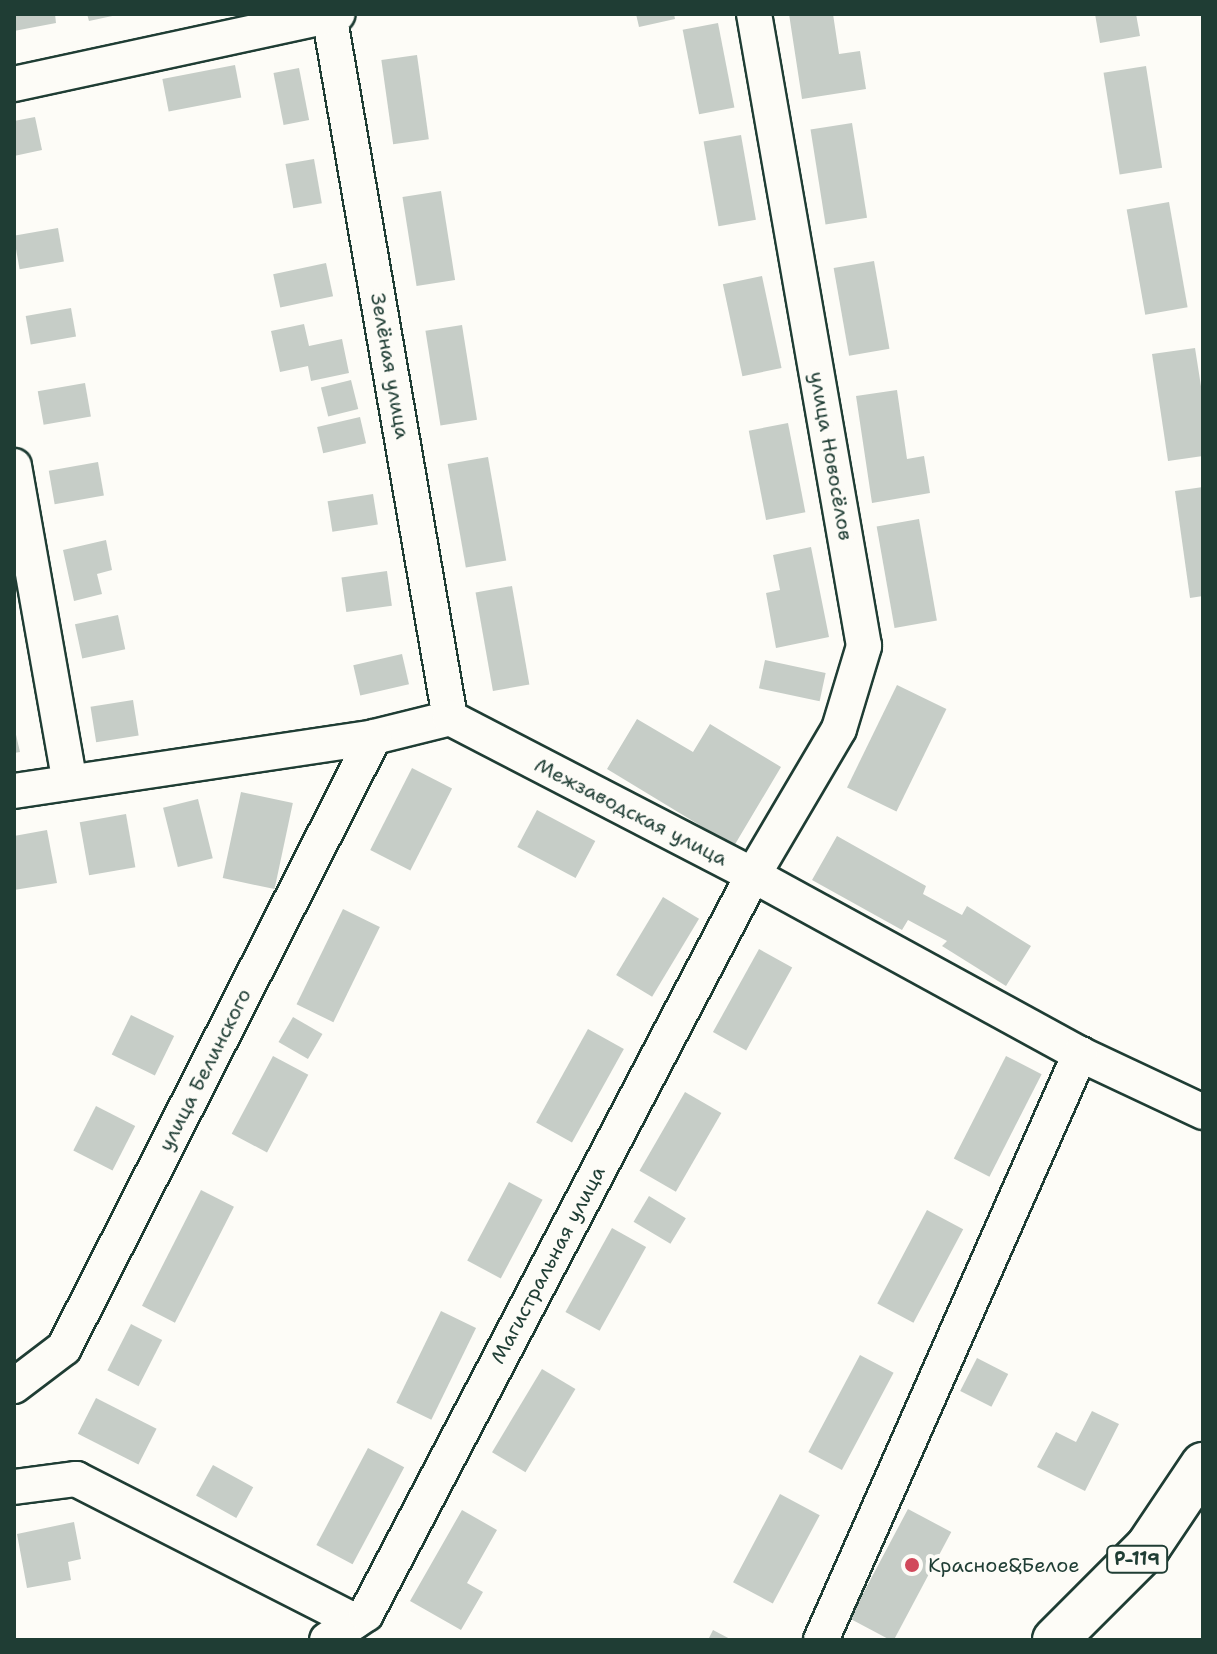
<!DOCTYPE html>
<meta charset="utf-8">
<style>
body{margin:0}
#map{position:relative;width:1217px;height:1654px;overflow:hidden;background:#fdfcf7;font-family:"Shantell Sans",sans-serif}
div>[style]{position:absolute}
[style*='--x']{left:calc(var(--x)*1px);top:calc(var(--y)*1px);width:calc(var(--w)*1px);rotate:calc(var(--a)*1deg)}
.building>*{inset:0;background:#c6cdc7;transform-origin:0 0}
.roads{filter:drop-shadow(2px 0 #1f3d34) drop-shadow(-2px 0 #1f3d34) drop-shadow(0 2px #1f3d34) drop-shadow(0 -2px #1f3d34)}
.minor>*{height:34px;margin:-17px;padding:0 17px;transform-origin:17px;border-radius:17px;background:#fdfcf7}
.trunk>*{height:44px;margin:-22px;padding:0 22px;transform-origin:22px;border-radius:22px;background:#fdfcf7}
.dots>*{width:22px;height:22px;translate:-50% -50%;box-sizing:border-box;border:4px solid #fdfcf7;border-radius:50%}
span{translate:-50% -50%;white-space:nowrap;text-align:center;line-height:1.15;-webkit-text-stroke:8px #fdfcf7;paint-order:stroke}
.shield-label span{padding:2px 6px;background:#fdfcf7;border:2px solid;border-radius:6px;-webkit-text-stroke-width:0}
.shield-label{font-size:18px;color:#1f3d34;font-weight:700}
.street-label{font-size:20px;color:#1f3d34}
.poi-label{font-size:20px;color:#1f3d34}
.left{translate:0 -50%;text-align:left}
.frame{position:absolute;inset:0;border:16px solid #1f3d34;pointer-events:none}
</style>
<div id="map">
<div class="building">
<i style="clip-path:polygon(14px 14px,55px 14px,56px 23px,14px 31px)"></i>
<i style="clip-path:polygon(87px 14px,117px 14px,117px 15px,89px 21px)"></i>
<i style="clip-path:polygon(636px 14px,674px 14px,675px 19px,639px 27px)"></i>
<i style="clip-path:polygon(789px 14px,833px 14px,839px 54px,860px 51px,866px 89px,802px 99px)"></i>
<i style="clip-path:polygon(1095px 14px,1136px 14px,1140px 36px,1100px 43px)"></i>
<i style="left:718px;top:23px;width:86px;height:36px;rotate:79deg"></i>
<i style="left:417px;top:55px;width:85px;height:36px;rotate:82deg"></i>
<i style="left:235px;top:65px;width:33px;height:74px;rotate:79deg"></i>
<i style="left:1146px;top:66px;width:103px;height:43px;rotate:81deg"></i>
<i style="left:299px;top:68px;width:53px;height:26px;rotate:79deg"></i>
<i style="clip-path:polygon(35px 117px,42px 150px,14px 156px,14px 121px)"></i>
<i style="left:852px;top:123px;width:96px;height:42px;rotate:81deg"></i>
<i style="left:741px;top:135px;width:86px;height:38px;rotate:80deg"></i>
<i style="left:314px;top:159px;width:45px;height:29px;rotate:80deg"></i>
<i style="left:441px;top:191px;width:90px;height:39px;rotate:81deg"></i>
<i style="left:1169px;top:202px;width:107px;height:43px;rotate:80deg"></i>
<i style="left:58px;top:228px;width:34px;height:45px;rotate:80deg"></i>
<i style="left:874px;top:261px;width:89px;height:41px;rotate:80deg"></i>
<i style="left:326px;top:263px;width:34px;height:54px;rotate:78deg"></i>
<i style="left:762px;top:276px;width:94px;height:40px;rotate:78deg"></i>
<i style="left:71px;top:308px;width:29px;height:46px;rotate:80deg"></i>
<i style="clip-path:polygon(304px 324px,309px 346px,342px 339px,349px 373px,311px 381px,308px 366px,280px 372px,271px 331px)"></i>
<i style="left:462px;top:325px;width:96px;height:37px;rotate:81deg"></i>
<i style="clip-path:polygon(1195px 348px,1203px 399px,1203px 456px,1168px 461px,1152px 354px)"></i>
<i style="left:351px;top:380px;width:30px;height:31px;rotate:76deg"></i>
<i style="left:85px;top:383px;width:34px;height:48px;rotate:80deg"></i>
<i style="clip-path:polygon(897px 390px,907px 459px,924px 456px,930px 493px,872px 503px,856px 396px)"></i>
<i style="left:360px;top:417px;width:27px;height:44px;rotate:77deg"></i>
<i style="left:788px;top:423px;width:91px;height:40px;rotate:79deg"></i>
<i style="left:488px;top:457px;width:105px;height:41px;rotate:80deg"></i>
<i style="left:98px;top:462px;width:34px;height:50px;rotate:80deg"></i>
<i style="clip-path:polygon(1203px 487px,1203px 596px,1190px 598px,1175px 491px)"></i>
<i style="left:373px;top:494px;width:31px;height:46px;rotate:81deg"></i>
<i style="left:919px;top:519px;width:103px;height:43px;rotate:80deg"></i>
<i style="clip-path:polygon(106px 540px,112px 570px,97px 574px,102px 594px,74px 601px,63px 550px)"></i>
<i style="clip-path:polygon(811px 547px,829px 637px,776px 648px,766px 593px,780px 590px,773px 555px)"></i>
<i style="left:387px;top:571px;width:35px;height:46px;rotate:82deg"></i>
<i style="left:512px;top:586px;width:100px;height:37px;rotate:80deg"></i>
<i style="left:118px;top:615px;width:35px;height:44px;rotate:78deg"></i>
<i style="left:402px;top:654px;width:31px;height:50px;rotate:77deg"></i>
<i style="left:765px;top:660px;width:62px;height:29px;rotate:12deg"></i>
<i style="left:897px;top:685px;width:55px;height:114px;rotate:26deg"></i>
<i style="left:133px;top:700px;width:36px;height:43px;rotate:81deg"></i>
<i style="clip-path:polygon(637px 719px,693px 752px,710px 724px,781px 767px,734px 846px,607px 769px)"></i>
<i style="clip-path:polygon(14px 726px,20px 752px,14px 753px)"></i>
<i style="left:412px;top:768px;width:45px;height:92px;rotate:27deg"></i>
<i style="left:241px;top:792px;width:53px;height:88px;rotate:12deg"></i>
<i style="left:198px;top:799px;width:61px;height:36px;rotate:76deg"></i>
<i style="left:537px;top:810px;width:66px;height:42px;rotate:28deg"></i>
<i style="left:126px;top:814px;width:54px;height:47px;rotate:80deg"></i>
<i style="clip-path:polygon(47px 830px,57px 883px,14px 890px,14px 836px)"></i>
<i style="clip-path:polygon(837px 836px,926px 886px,923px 894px,962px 915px,967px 906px,1031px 946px,1006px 986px,942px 946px,947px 941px,908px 920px,902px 930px,812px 880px)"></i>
<i style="left:663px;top:897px;width:42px;height:91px;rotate:31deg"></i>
<i style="left:343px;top:909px;width:41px;height:106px;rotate:26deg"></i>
<i style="left:759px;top:949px;width:38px;height:95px;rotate:29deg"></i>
<i style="left:131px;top:1015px;width:48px;height:44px;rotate:26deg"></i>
<i style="left:293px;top:1017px;width:34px;height:29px;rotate:30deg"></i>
<i style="left:588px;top:1029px;width:41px;height:107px;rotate:29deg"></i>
<i style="left:273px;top:1056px;width:40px;height:88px;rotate:28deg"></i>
<i style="left:1006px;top:1056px;width:40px;height:115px;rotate:27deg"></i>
<i style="left:685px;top:1092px;width:42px;height:91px;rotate:30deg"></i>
<i style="left:96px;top:1106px;width:44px;height:50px;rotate:27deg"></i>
<i style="left:509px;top:1182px;width:38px;height:89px;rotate:28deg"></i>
<i style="left:201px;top:1190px;width:37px;height:130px;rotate:27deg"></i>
<i style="left:649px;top:1196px;width:43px;height:30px;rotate:31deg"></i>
<i style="left:927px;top:1210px;width:41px;height:106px;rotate:28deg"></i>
<i style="left:612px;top:1228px;width:39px;height:96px;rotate:29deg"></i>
<i style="left:441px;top:1311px;width:39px;height:102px;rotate:26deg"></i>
<i style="left:131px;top:1324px;width:35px;height:52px;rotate:27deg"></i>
<i style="left:860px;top:1355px;width:38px;height:110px;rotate:28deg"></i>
<i style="left:977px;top:1358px;width:35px;height:37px;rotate:27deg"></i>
<i style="left:542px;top:1369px;width:39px;height:97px;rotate:31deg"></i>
<i style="left:96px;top:1398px;width:68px;height:40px;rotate:27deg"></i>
<i style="clip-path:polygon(1092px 1411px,1119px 1424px,1085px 1491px,1037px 1467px,1056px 1432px,1076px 1442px)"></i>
<i style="left:368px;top:1448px;width:41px;height:110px;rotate:28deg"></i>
<i style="left:213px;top:1465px;width:46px;height:35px;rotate:29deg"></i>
<i style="left:780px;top:1494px;width:45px;height:100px;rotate:28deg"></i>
<i style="left:908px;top:1509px;width:49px;height:124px;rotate:28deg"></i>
<i style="clip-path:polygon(462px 1510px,497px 1530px,467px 1583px,483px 1592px,461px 1630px,410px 1601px)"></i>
<i style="clip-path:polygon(74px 1522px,81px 1559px,68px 1562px,71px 1580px,27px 1588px,17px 1534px)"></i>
<i style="clip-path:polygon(713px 1630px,732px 1640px,708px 1640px)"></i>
</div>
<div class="roads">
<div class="minor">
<i style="--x:329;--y:14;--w:714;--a:80.25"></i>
<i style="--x:14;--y:84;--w:331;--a:-12.2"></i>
<i style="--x:14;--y:466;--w:321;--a:80"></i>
<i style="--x:14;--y:791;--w:364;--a:-8.5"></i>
<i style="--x:374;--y:737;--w:78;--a:-14"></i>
<i style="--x:450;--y:718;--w:341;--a:27.4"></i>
<i style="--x:753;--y:875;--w:373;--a:28.7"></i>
<i style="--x:1080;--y:1054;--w:136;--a:25.2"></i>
<i style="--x:14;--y:1386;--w:63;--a:-37.2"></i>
<i style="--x:64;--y:1348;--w:685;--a:-63.1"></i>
<i style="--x:14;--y:1487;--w:63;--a:-7.4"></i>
<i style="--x:76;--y:1479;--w:313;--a:27"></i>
<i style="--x:327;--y:1640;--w:47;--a:-33.7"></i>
<i style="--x:366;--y:1614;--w:834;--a:-62.36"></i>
<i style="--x:753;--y:875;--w:169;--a:-59.5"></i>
<i style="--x:839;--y:729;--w:87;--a:-73.2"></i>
<i style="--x:864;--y:646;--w:642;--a:-99.87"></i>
<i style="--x:821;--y:1640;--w:641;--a:-66.16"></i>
</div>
<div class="trunk">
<i style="--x:1055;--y:1640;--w:132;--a:-45"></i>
<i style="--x:1148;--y:1547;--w:99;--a:-56.1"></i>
</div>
</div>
<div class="dots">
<i style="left:912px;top:1565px;background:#d1495b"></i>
</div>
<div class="shield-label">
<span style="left:1137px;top:1559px">Р-119</span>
</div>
<div class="street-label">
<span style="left:390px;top:366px;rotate:80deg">Зелёная улица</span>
<span style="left:831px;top:456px;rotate:80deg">улица Новосёлов</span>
<span style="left:631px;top:812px;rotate:27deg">Межзаводская улица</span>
<span style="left:205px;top:1070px;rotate:-63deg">улица Белинского</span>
<span style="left:548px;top:1265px;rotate:-62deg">Магистральная улица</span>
</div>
<div class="poi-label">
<span class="left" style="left:928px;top:1565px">Красное&amp;Белое</span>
</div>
<div class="frame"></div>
</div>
